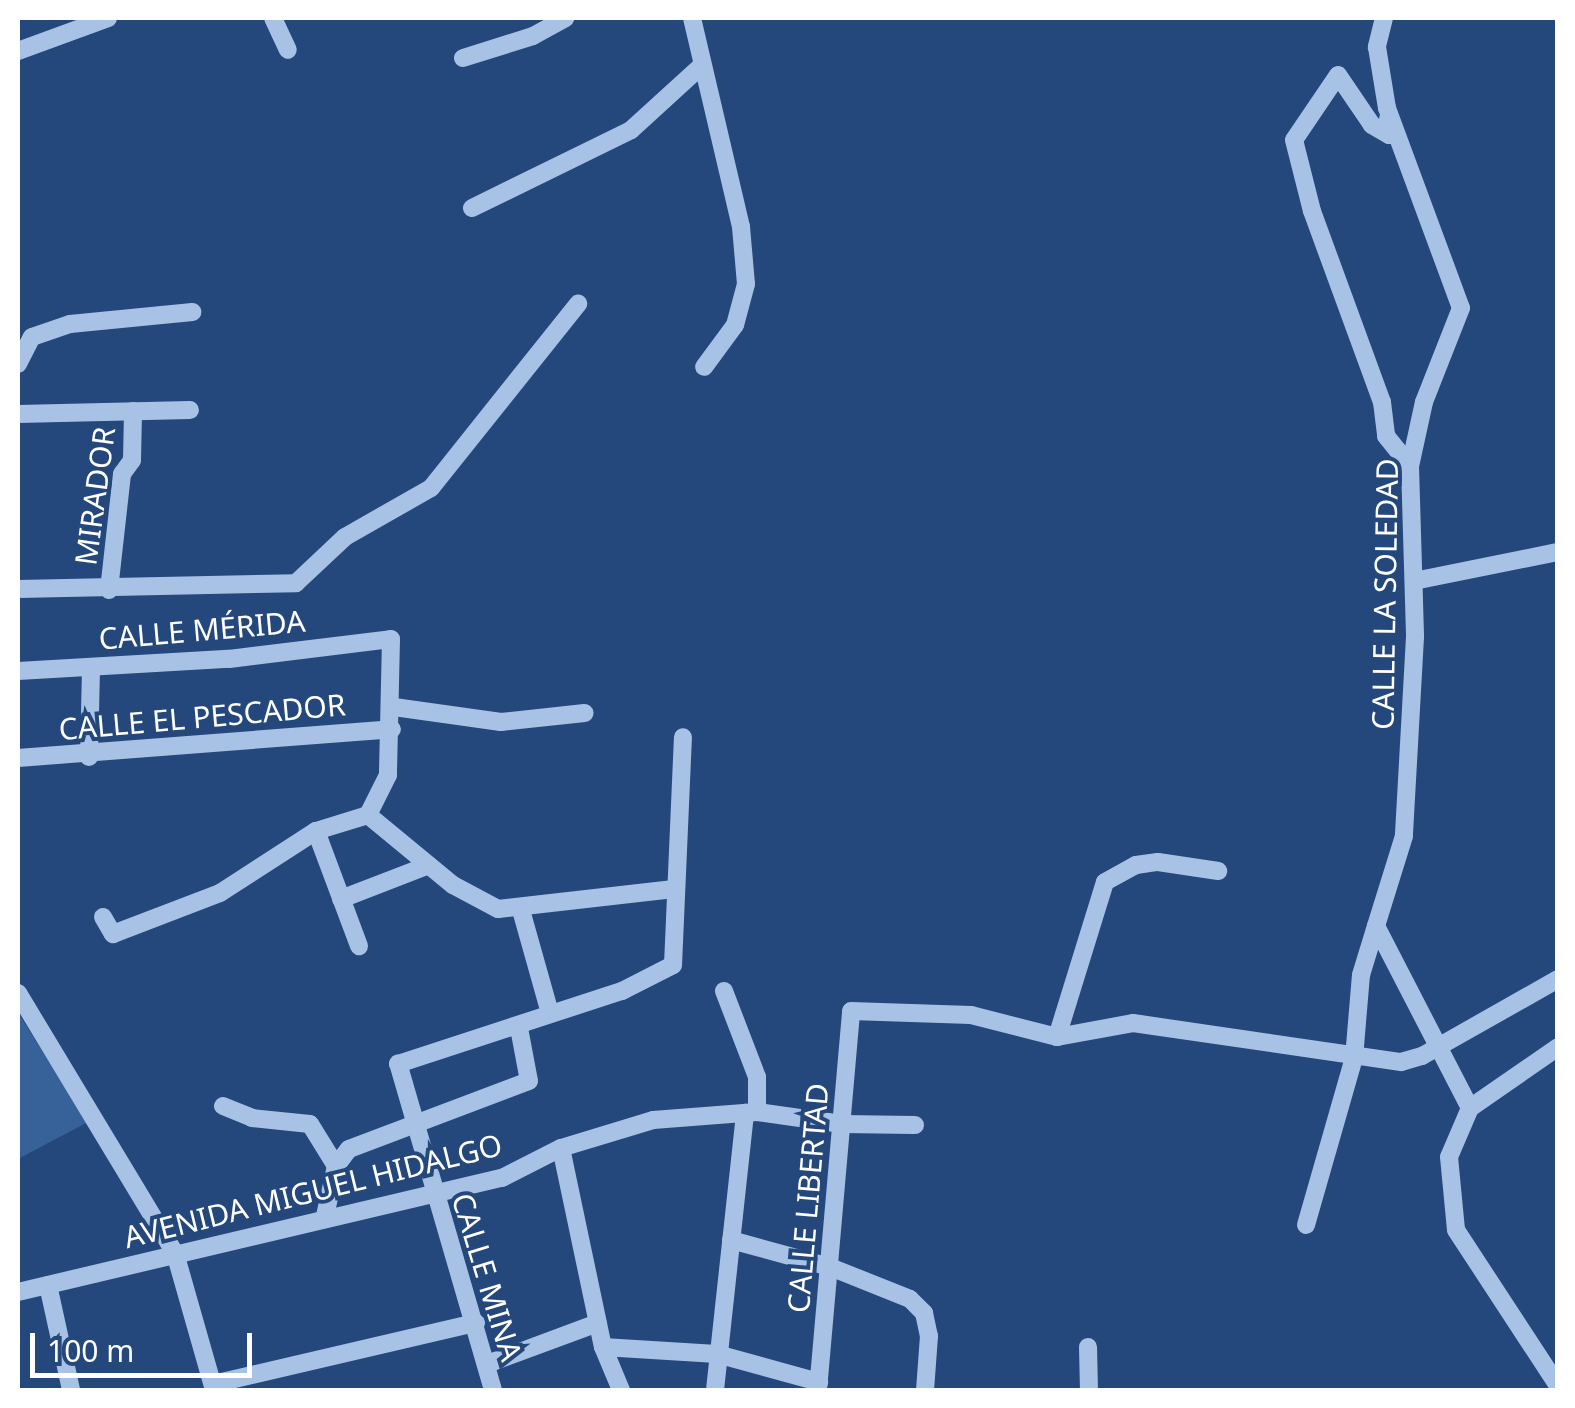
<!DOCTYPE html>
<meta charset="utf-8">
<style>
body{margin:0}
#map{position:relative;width:1575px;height:1408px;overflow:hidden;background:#24487c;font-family:"Noto Sans",sans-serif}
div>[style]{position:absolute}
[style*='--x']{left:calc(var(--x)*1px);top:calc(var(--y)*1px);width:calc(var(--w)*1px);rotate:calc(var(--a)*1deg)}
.green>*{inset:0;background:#376299}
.minor>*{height:18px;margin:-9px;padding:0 9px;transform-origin:9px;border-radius:9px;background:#a8c2e5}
span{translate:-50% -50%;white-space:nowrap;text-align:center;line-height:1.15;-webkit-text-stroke:8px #24487c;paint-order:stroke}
.street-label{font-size:30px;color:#fff}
.frame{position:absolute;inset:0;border:20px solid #fff;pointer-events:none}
.scale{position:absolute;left:30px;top:1333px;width:222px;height:45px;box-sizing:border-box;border:5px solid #fff;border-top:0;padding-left:12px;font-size:30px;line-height:35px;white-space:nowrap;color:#fff;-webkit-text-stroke:8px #24487c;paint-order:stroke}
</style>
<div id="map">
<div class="green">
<i style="clip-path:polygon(18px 1013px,88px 1122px,18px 1159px)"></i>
</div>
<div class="minor">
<i style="--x:273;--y:18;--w:35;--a:65"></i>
<i style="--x:692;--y:18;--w:215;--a:76.8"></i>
<i style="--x:741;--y:227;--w:57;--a:85"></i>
<i style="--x:746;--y:284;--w:42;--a:105"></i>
<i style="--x:735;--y:325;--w:52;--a:126.4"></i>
<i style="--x:1384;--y:18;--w:30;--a:104"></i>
<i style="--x:1377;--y:47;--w:62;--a:80.7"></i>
<i style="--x:1387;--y:108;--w:213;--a:69.7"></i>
<i style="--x:1461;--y:308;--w:101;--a:111.5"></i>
<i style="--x:1424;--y:402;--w:66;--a:102.3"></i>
<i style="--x:1410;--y:466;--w:171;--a:88.3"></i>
<i style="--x:1415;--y:637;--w:199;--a:93.2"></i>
<i style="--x:1404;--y:836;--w:94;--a:107.3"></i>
<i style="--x:1376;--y:926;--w:205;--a:62.7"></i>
<i style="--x:18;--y:51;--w:96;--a:-20.1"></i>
<i style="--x:463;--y:58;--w:73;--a:-17.4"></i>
<i style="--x:533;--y:36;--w:37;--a:-29"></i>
<i style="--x:1388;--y:119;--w:16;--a:86"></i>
<i style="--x:1389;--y:135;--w:20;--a:-150"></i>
<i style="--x:1372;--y:125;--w:60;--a:-124.2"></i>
<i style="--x:1338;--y:75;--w:78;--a:124.1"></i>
<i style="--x:1294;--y:140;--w:73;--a:75.8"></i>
<i style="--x:1312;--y:211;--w:203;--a:69.9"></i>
<i style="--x:1382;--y:402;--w:34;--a:83"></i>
<i style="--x:1386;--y:436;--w:38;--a:51"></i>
<i style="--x:472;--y:208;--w:177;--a:-26.1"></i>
<i style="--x:631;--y:130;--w:93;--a:-42.4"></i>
<i style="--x:18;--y:364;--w:30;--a:-63"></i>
<i style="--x:32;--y:337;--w:40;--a:-18.9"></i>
<i style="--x:70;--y:324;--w:123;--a:-5.6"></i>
<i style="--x:18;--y:414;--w:172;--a:-1.3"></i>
<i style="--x:1414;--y:581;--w:147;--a:-11.4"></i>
<i style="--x:18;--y:589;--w:278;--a:-1.2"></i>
<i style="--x:296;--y:583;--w:67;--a:-43.2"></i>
<i style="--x:345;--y:537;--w:99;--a:-29.7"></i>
<i style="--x:431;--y:488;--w:236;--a:-51.4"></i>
<i style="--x:109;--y:590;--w:117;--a:-83.6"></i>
<i style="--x:122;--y:474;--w:17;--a:-54"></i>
<i style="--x:132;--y:460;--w:49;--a:-88.8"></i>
<i style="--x:18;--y:671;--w:211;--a:-3.3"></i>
<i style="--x:229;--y:659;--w:163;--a:-7"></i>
<i style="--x:391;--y:639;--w:136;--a:91.3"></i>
<i style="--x:388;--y:775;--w:45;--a:116.6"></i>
<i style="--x:368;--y:815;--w:110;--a:39.5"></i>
<i style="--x:453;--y:885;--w:51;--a:28.1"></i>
<i style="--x:498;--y:909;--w:177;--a:-6.5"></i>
<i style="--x:394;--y:707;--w:108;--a:8"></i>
<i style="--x:501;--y:722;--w:84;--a:-6.1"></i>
<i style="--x:89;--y:757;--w:89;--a:-88.7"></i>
<i style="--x:18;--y:758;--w:375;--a:-4.4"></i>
<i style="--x:316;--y:831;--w:123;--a:69.5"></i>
<i style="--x:341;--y:899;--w:94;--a:-21.1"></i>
<i style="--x:521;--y:910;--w:107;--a:74.3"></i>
<i style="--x:103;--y:917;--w:20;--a:60"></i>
<i style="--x:113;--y:934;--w:115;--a:-21"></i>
<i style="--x:220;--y:893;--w:114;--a:-32.9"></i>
<i style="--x:316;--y:831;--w:54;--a:-17.1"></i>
<i style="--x:724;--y:991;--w:92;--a:69"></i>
<i style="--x:757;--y:1077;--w:35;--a:90"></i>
<i style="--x:18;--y:993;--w:304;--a:58.9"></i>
<i style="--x:175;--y:1253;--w:142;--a:74.1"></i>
<i style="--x:1057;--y:1037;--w:162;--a:-72.8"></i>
<i style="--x:1105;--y:882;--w:35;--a:-29"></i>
<i style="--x:1136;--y:865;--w:22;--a:-8"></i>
<i style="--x:1158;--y:862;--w:61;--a:8.5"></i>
<i style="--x:223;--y:1106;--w:31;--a:22"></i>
<i style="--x:252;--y:1118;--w:58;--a:5.9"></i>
<i style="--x:310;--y:1124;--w:49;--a:58.2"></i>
<i style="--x:1470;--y:1108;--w:53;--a:113.2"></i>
<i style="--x:1449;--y:1157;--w:73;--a:84.5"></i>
<i style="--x:1456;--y:1230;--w:186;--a:56.8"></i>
<i style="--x:1470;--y:1108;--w:107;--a:-34.7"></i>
<i style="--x:561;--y:1148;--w:203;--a:78.1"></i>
<i style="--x:603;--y:1347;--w:47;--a:67.3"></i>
<i style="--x:325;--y:1216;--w:51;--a:-77.6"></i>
<i style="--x:336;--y:1166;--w:21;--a:-53"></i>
<i style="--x:349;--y:1149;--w:192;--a:-20.7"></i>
<i style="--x:529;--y:1081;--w:54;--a:-100.7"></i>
<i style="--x:1306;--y:1225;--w:174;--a:-74"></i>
<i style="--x:1354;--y:1058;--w:83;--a:-85.2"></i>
<i style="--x:1361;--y:975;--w:51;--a:-73"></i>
<i style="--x:731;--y:1240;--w:103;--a:15.3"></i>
<i style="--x:830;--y:1267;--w:86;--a:21.8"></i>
<i style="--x:910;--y:1299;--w:20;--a:45"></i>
<i style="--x:924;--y:1313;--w:24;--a:78"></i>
<i style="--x:929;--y:1336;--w:54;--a:94.2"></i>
<i style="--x:48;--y:1285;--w:107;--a:77.6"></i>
<i style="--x:18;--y:1292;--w:497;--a:-13.3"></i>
<i style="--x:502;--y:1178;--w:66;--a:-27"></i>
<i style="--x:561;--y:1148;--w:96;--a:-16.9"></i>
<i style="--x:653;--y:1120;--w:104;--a:-4.4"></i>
<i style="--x:757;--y:1112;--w:86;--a:8"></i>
<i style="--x:842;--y:1124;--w:73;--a:0.8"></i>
<i style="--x:603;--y:1347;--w:114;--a:3.5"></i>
<i style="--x:717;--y:1354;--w:106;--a:15.4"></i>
<i style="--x:1088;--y:1347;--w:43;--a:88.7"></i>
<i style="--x:487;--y:1364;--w:118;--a:-20.3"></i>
<i style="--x:213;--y:1384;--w:270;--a:-13.1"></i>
<i style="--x:493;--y:1390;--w:340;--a:-106.2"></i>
<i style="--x:398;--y:1064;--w:236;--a:-18.1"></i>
<i style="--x:622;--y:991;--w:57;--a:-27"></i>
<i style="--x:673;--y:965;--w:228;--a:-87.5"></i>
<i style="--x:715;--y:1390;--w:279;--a:-83.8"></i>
<i style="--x:818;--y:1390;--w:380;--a:-85"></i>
<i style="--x:851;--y:1011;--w:120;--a:1.9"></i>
<i style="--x:971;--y:1015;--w:89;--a:14.3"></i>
<i style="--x:1057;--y:1037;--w:77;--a:-10.4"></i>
<i style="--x:1133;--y:1023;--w:271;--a:8.3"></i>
<i style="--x:1401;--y:1062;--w:22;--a:-16"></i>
<i style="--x:1422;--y:1056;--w:156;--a:-29.5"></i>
</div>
<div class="street-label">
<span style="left:95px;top:496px;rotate:-82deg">MIRADOR</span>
<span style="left:1385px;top:594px;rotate:-89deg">CALLE LA SOLEDAD</span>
<span style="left:202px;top:630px;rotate:-5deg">CALLE MÉRIDA</span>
<span style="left:202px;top:717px;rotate:-5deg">CALLE EL PESCADOR</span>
<span style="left:313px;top:1191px;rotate:-14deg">AVENIDA MIGUEL HIDALGO</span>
<span style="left:808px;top:1198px;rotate:-85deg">CALLE LIBERTAD</span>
<span style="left:487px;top:1277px;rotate:73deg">CALLE MINA</span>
</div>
<div class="frame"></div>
<div class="scale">100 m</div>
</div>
